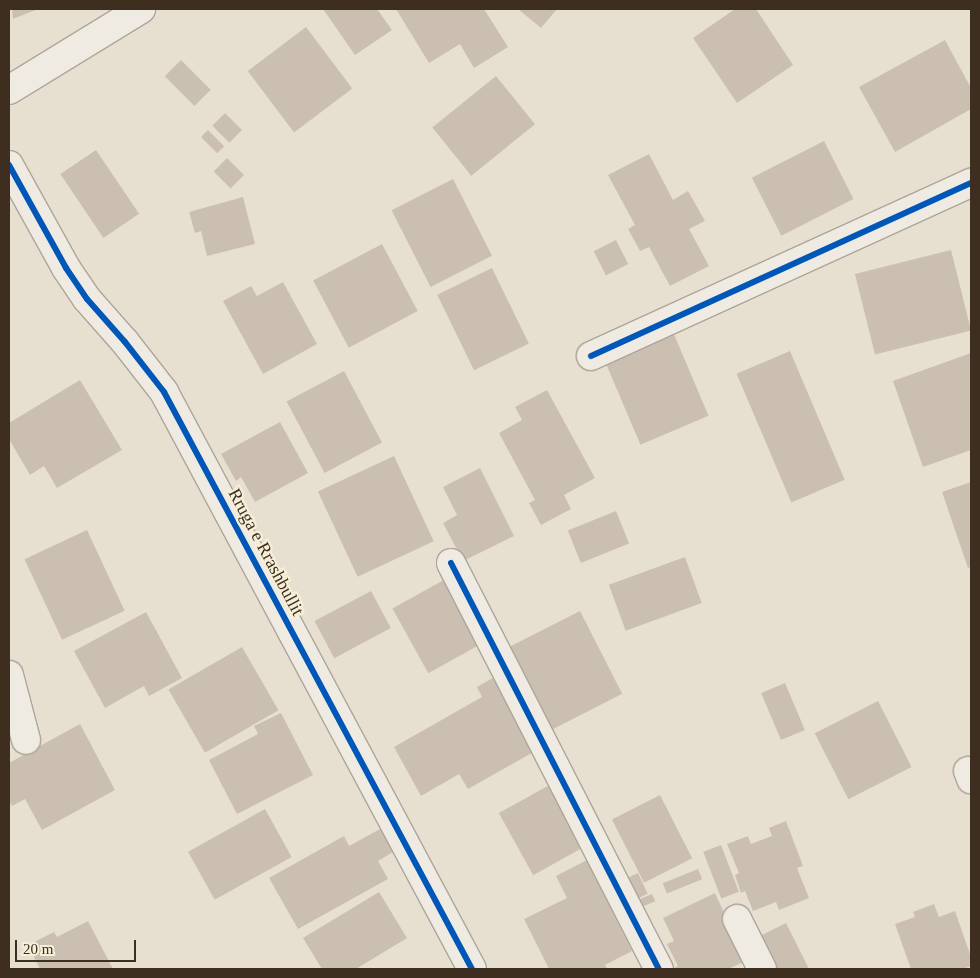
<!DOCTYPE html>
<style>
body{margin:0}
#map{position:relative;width:980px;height:978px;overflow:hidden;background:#e7e0d1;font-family:"Times New Roman",serif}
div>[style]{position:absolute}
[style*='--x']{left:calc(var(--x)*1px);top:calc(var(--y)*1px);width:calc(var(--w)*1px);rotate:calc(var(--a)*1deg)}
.building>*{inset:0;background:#cbbfb2;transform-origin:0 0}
.roads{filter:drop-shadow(1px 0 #ada599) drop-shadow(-1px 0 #ada599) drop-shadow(0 1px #ada599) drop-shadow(0 -1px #ada599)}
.street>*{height:28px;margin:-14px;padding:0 14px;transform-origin:14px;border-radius:14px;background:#efebe3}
.secondary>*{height:28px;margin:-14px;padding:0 14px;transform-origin:14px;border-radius:14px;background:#efebe3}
.cycleway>*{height:6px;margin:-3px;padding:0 3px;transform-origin:3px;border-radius:3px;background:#0057b8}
span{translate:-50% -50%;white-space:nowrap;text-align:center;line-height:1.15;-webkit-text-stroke:4.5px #f7eed8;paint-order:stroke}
.street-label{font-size:18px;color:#3d2e20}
.frame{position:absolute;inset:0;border:10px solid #3d2e20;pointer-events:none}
.scale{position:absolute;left:15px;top:940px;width:121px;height:22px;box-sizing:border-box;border:2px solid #3d2e20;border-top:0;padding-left:6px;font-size:15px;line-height:18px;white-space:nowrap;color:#3d2e20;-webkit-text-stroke:4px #f7eed8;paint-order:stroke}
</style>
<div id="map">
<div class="building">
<i style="clip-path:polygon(12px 9px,38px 9px,13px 19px)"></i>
<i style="clip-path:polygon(323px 9px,377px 9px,392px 30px,355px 55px)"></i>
<i style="clip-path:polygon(396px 9px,484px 9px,508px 47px,474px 68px,460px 44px,429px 63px)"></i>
<i style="clip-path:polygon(518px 9px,557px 9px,541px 28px)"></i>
<i style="clip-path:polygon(735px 9px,756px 9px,793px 65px,737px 103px,693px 38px)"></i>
<i style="left:306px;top:27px;width:77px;height:73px;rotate:53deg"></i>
<i style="clip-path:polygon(945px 40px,971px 88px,971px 109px,895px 152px,859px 87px)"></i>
<i style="left:181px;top:60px;width:42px;height:23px;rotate:45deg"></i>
<i style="left:496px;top:76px;width:62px;height:82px;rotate:51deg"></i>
<i style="left:225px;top:113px;width:24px;height:18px;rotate:45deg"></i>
<i style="left:208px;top:130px;width:23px;height:10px;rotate:45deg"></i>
<i style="left:824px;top:141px;width:65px;height:81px;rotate:63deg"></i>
<i style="left:96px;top:150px;width:77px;height:43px;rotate:56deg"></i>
<i style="clip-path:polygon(649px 154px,673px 200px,688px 191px,705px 221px,689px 229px,709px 266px,670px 286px,649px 247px,640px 251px,628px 229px,635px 225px,608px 175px)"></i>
<i style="left:227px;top:158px;width:24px;height:19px;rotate:45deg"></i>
<i style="left:453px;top:179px;width:86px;height:69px;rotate:63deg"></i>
<i style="clip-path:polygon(243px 197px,255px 244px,207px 256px,201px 231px,195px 233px,189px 212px)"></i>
<i style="left:616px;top:240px;width:27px;height:25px;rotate:63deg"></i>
<i style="left:382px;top:244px;width:76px;height:78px;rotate:62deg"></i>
<i style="left:951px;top:250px;width:83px;height:99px;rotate:76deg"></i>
<i style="left:492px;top:268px;width:84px;height:61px;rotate:64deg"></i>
<i style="clip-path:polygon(283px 282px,317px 344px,263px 374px,223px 301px,251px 286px,257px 296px)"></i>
<i style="left:673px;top:332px;width:91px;height:74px;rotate:67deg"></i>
<i style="left:790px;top:351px;width:140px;height:58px;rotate:67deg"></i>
<i style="clip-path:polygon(971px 353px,971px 450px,923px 467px,893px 381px)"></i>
<i style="left:344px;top:371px;width:81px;height:65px;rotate:62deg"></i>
<i style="clip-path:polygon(80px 380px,122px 450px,57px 488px,44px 466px,30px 475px,9px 439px,9px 423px)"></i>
<i style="clip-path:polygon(547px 390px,595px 478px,564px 495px,571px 509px,541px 525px,529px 503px,535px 500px,499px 433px,522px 420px,515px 407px)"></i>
<i style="clip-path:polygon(280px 422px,308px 473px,255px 502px,241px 477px,236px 481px,221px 454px)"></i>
<i style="left:394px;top:456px;width:94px;height:84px;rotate:65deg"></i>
<i style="clip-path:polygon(480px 468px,514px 536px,463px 561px,443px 523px,457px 515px,443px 487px)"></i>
<i style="clip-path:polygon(971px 482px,971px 567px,968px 568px,942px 492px)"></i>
<i style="left:616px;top:511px;width:35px;height:52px;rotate:68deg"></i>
<i style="left:87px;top:530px;width:89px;height:69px;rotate:65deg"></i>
<i style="left:685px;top:557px;width:49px;height:81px;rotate:70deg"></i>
<i style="left:451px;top:576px;width:74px;height:67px;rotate:61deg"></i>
<i style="left:371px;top:591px;width:42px;height:64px;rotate:62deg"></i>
<i style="left:580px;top:611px;width:93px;height:79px;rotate:63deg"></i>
<i style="clip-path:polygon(146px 612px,182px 678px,149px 696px,144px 686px,105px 708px,74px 651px)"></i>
<i style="left:242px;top:647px;width:73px;height:85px;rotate:60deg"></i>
<i style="clip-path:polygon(496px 676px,537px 750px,468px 789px,459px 774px,421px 796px,394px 747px,482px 697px,477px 687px)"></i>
<i style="left:785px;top:683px;width:51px;height:26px;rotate:67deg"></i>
<i style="left:878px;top:701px;width:74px;height:71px;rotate:63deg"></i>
<i style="clip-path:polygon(281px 713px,313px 775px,237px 814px,209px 760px,258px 734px,254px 726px)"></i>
<i style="clip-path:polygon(80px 724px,115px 790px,42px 830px,25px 799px,12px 806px,9px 801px,9px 763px)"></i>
<i style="left:553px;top:783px;width:71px;height:62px;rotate:61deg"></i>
<i style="left:660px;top:795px;width:71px;height:54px;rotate:63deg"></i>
<i style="left:265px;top:809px;width:55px;height:88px;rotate:61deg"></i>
<i style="clip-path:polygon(786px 821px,803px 866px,797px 868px,809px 898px,779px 910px,776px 902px,753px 911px,745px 891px,741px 893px,735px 875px,739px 873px,727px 844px,748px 836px,751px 844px,772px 836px,769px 828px)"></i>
<i style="clip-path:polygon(380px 829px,393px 852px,378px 861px,388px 879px,298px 929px,269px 878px,344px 836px,349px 846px)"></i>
<i style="left:721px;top:845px;width:50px;height:19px;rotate:69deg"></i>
<i style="clip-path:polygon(587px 860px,632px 951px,605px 965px,607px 969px,549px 969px,524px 919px,567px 898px,556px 876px)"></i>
<i style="left:698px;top:869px;width:11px;height:38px;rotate:68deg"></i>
<i style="left:638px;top:873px;width:23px;height:18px;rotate:65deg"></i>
<i style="clip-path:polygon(379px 892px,407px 938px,356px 969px,322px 969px,303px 938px)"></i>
<i style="clip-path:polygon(715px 893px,746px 961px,728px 969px,672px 969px,678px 966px,667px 944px,674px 941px,663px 918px)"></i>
<i style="left:652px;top:894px;width:8px;height:22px;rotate:67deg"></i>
<i style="clip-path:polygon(934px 904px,939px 917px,955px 911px,971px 957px,971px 966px,963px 969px,911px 969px,895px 924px,915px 917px,913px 912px)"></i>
<i style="clip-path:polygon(88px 921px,113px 969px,40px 969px,28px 945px,54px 932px,57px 937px)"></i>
<i style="clip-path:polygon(786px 923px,809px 969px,776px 969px,760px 936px)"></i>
</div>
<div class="roads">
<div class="street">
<i style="--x:9;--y:165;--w:118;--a:61"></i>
<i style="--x:66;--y:268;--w:37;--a:56"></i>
<i style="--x:87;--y:299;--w:57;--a:48.5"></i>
<i style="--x:125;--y:342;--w:63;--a:52"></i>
<i style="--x:164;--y:392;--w:654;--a:61.91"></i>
<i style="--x:591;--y:356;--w:418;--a:-24.5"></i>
<i style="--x:451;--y:563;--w:456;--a:62.9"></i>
<i style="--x:9;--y:675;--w:67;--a:75.3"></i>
<i style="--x:968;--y:771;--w:9;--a:69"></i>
<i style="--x:737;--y:919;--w:56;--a:63.4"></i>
</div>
<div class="secondary">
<i style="--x:9;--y:90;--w:155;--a:-31.5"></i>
</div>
</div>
<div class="cycleway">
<i style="--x:9;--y:165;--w:118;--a:61"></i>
<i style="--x:66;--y:268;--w:37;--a:56"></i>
<i style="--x:87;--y:299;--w:57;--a:48.5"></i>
<i style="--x:125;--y:342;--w:63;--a:52"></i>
<i style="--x:164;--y:392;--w:654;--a:61.91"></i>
<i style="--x:591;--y:356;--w:418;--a:-24.5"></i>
<i style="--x:451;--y:563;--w:456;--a:62.9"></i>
</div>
<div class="street-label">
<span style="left:266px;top:552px;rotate:62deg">Rruga e Rrashbullit</span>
</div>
<div class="frame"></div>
<div class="scale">20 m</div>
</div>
